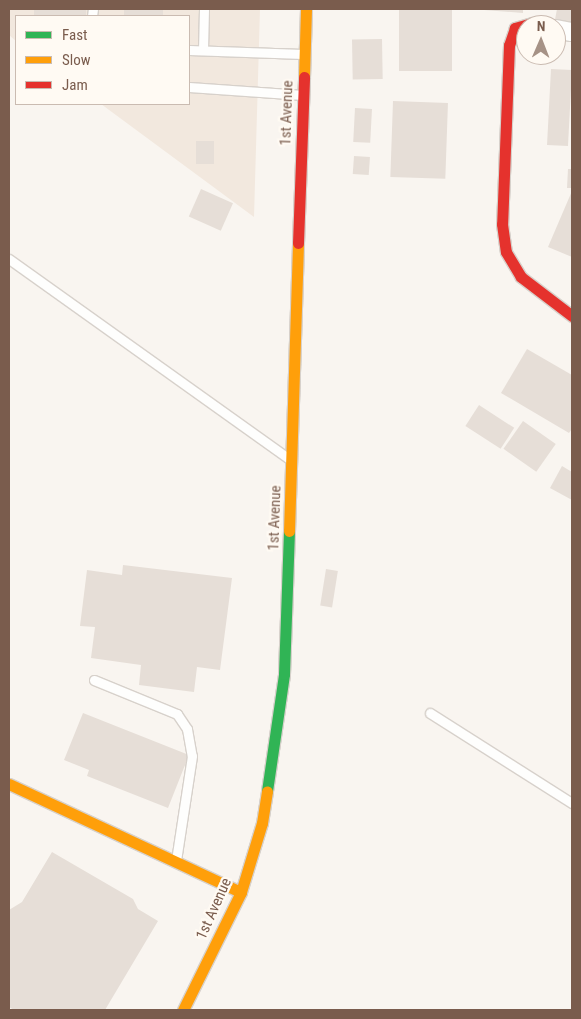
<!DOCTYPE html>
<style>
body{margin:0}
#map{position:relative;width:581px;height:1019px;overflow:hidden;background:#f9f5f0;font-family:"Roboto Condensed",sans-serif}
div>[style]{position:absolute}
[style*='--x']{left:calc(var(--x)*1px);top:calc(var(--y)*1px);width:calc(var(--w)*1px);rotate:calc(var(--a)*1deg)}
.residential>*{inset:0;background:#f2e8de}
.building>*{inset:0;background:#e6ded7;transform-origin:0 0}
.roads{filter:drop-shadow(1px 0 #d7d1cb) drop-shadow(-1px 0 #d7d1cb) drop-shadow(0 1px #d7d1cb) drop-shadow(0 -1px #d7d1cb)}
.lane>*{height:9px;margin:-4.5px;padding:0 4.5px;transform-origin:4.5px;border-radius:4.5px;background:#fefefd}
.street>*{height:18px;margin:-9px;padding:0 9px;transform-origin:9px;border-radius:9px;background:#fefefd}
.fast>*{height:11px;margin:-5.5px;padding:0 5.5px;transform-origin:5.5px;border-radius:5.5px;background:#30b455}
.slow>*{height:11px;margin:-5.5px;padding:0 5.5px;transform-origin:5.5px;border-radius:5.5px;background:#ff9f0a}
.jam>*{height:11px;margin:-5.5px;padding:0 5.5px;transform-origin:5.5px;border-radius:5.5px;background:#e5322d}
span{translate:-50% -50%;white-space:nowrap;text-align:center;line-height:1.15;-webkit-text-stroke:4.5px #fffaf3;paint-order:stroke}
.street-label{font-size:15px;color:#7a5c4d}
.frame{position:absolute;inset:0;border:10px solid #7a5c4d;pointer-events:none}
.legend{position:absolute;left:15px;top:15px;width:175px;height:90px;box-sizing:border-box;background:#fffaf3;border:1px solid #cabbb1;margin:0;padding:6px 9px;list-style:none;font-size:15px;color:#7a5c4d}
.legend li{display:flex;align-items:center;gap:10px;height:25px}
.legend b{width:25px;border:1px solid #cabbb1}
.north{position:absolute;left:516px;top:15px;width:50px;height:50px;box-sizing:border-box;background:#fffaf3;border:1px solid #cabbb1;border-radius:50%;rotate:1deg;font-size:14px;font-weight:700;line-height:20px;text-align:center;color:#7a5c4d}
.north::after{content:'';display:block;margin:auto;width:18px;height:22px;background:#a69286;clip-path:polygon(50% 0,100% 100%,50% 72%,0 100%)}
</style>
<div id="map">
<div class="residential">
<i style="clip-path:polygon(9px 9px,260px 9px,254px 217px,101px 104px,189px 104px,189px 16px,16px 16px,16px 41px,9px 35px)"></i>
</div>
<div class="building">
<i style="left:34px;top:9px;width:52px;height:7px"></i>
<i style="left:124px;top:9px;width:39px;height:7px"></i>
<i style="left:399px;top:9px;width:53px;height:62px"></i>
<i style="clip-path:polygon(471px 9px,523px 9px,523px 13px)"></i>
<i style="clip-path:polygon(557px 9px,572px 9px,572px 28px,554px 25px)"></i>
<i style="left:382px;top:39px;width:40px;height:30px;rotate:89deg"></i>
<i style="left:551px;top:69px;width:21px;height:76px;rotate:3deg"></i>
<i style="left:393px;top:101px;width:55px;height:76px;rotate:2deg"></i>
<i style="left:355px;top:108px;width:17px;height:34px;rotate:3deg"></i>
<i style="left:196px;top:141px;width:18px;height:23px"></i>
<i style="left:354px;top:156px;width:16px;height:18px;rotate:4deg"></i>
<i style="clip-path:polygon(568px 169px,572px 169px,572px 188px,567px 188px)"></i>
<i style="left:201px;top:189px;width:35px;height:30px;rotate:24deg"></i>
<i style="clip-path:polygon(572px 191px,572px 257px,548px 247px)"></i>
<i style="clip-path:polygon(527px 349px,572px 375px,572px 429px,569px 433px,501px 393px)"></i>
<i style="left:479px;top:405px;width:42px;height:25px;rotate:33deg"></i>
<i style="left:523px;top:421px;width:40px;height:34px;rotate:35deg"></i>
<i style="clip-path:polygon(562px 466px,572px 472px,572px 500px,550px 488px)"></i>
<i style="clip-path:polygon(123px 565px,232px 578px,220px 670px,197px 667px,194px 692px,139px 685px,141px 665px,91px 658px,95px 627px,80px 626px,87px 570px,122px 575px)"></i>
<i style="left:326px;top:569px;width:12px;height:37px;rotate:9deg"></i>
<i style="clip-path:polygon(83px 713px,189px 755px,168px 808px,87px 776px,89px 770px,64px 760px)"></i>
<i style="clip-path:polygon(52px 852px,133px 899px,138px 909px,158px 921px,105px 1010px,14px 1010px,9px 1007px,9px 910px,22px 902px)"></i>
</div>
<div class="roads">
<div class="lane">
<i style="--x:92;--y:16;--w:7;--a:-82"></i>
<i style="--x:189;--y:50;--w:114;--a:2"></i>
<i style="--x:203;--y:50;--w:41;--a:-88.6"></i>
<i style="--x:189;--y:87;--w:114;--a:4"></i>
<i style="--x:9;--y:259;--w:343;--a:35.5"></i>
<i style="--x:94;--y:680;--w:90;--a:22.3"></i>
<i style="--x:177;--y:714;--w:18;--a:56"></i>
<i style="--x:187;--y:729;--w:27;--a:80"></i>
<i style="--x:192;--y:756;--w:106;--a:98.7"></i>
<i style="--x:430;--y:713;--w:168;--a:32.4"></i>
</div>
<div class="street">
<i style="--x:556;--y:29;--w:16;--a:11"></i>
</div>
<div class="fast">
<i style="--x:267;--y:791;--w:118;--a:-81.7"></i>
<i style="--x:284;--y:674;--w:143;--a:-88"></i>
</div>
<div class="slow">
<i style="--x:304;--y:77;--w:68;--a:-88.3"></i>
<i style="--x:289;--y:531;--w:288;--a:-88.2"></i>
<i style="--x:9;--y:784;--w:256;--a:25"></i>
<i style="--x:183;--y:1010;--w:131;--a:-63.8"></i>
<i style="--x:241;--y:892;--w:72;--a:-73.1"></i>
<i style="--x:262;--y:823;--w:32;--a:-81"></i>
</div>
<div class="jam">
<i style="--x:539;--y:25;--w:7;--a:-164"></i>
<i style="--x:532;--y:23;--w:18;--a:164"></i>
<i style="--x:515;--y:28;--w:18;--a:109"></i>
<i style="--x:509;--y:45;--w:179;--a:92.2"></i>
<i style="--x:502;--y:224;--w:28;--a:82"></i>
<i style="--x:506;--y:252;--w:29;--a:59"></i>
<i style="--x:521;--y:277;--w:64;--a:37.4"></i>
<i style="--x:298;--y:243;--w:166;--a:-87.9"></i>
</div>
</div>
<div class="street-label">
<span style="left:287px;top:113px;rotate:-88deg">1st Avenue</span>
<span style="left:275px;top:518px;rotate:-88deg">1st Avenue</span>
<span style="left:214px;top:909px;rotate:-66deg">1st Avenue</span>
</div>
<div class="frame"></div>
<ul class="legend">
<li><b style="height:6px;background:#30b455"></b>Fast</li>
<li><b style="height:6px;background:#ff9f0a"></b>Slow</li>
<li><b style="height:6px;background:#e5322d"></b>Jam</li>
</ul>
<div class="north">N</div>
</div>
